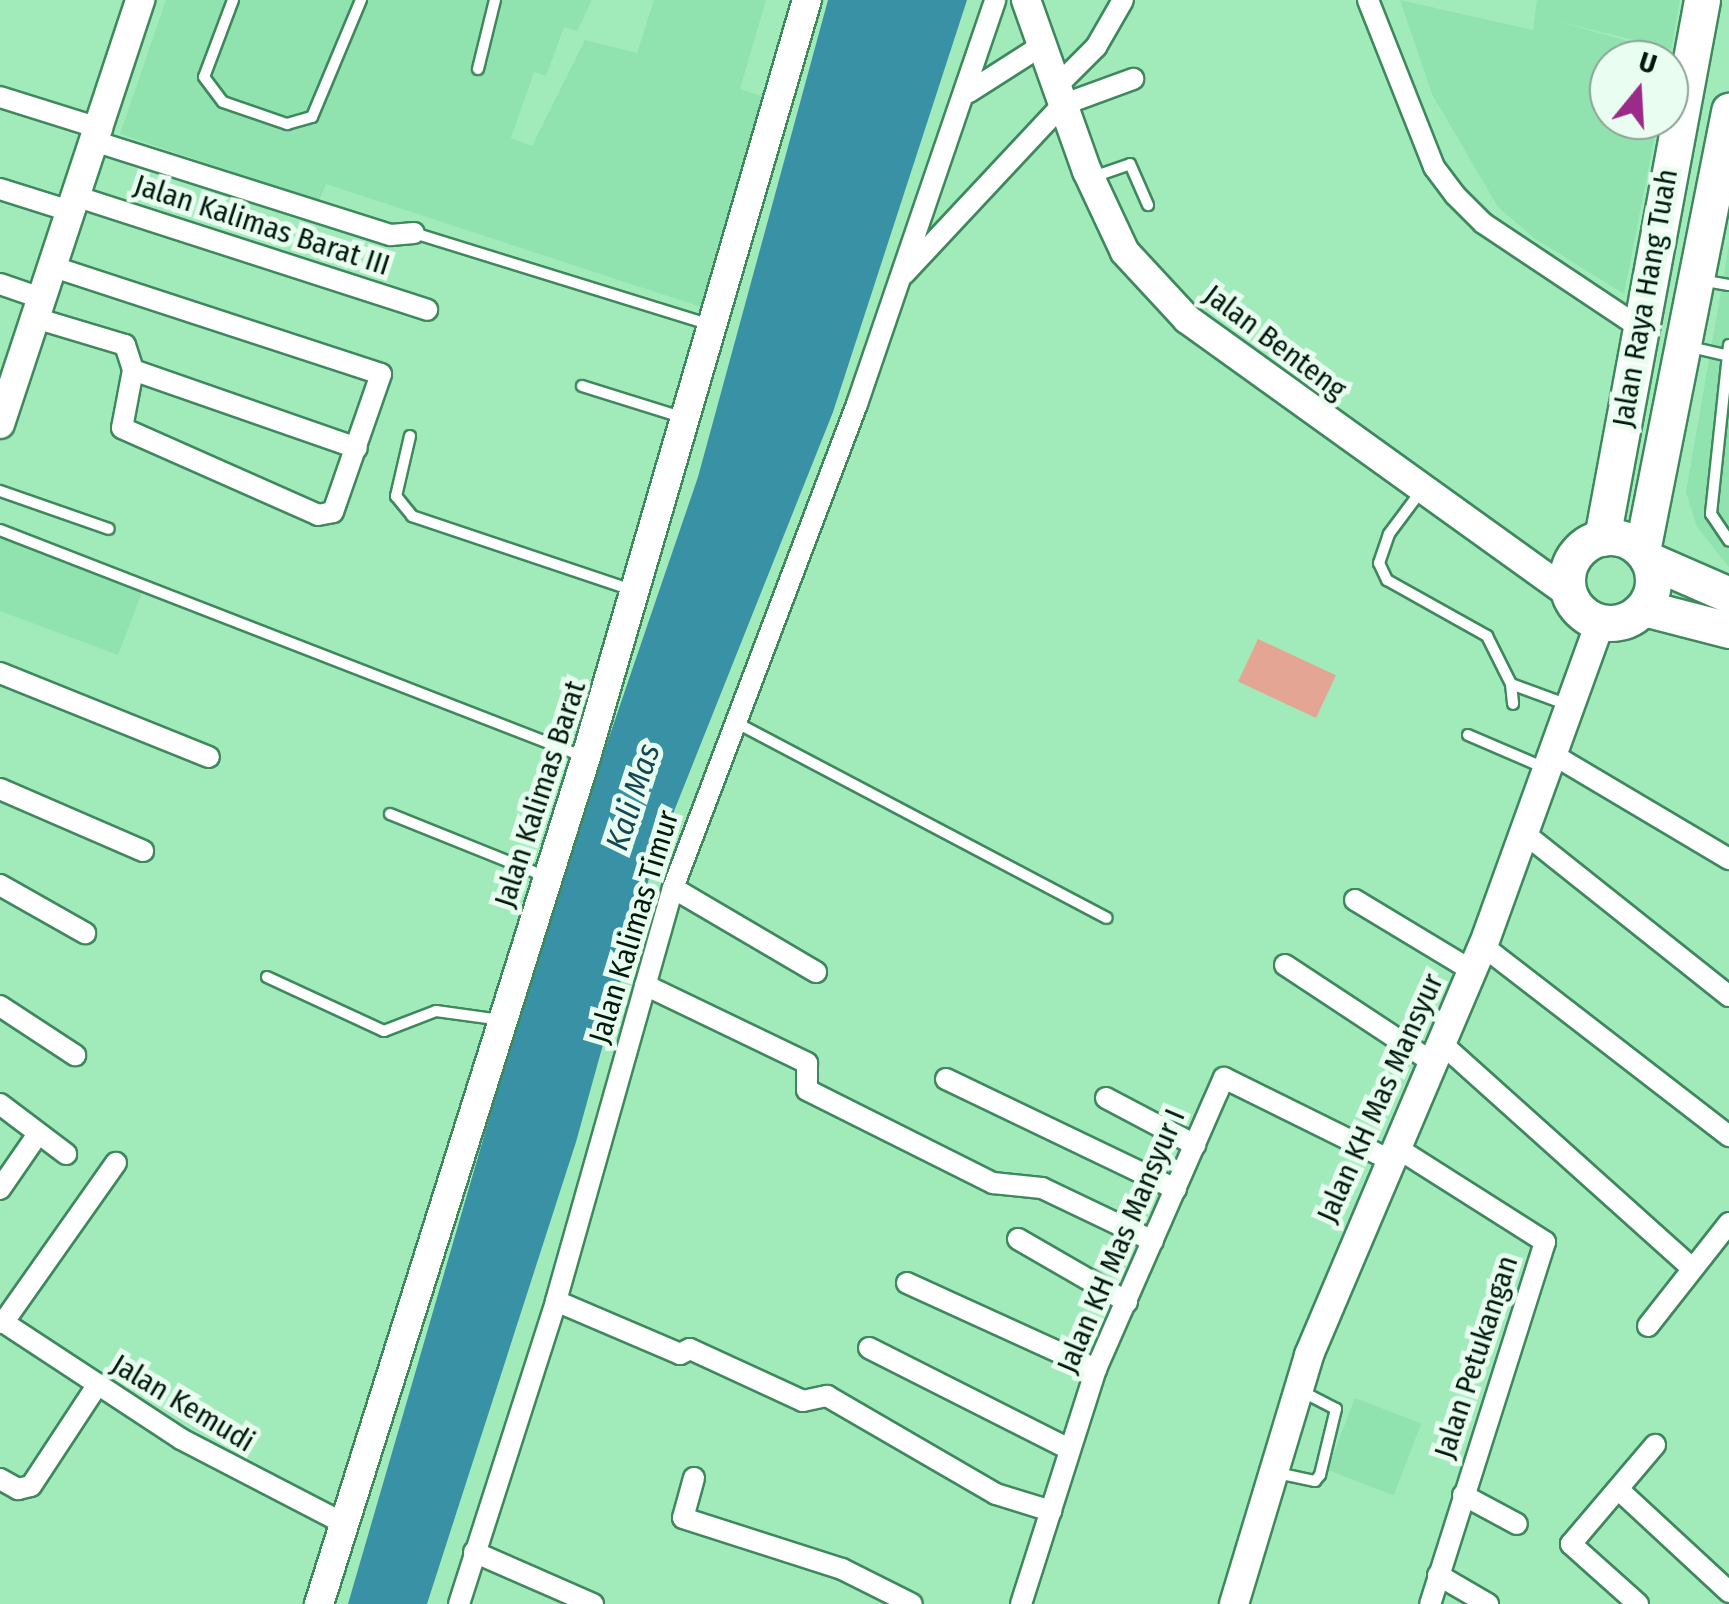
<!DOCTYPE html>
<style>
body{margin:0}
#map{position:relative;width:1729px;height:1604px;overflow:hidden;background:#a1ebbb;font-family:"Fira Sans Condensed",sans-serif}
div>[style]{position:absolute}
[style*='--x']{left:calc(var(--x)*1px);top:calc(var(--y)*1px);width:calc(var(--w)*1px);rotate:calc(var(--a)*1deg)}
.built>*{inset:0;background:#90e2ae;transform-origin:0 0}
.green>*{inset:0;background:#e5a594;transform-origin:0 0}
.water>*{inset:0;background:#3891a5}
.roads{filter:drop-shadow(2px 0 #3f885d) drop-shadow(-2px 0 #3f885d) drop-shadow(0 2px #3f885d) drop-shadow(0 -2px #3f885d)}
.lane>*{height:10px;margin:-5px;padding:0 5px;transform-origin:5px;border-radius:5px;background:#fff}
.street>*{height:20px;margin:-10px;padding:0 10px;transform-origin:10px;border-radius:10px;background:#fff}
.secondary>*{height:28px;margin:-14px;padding:0 14px;transform-origin:14px;border-radius:14px;background:#fff}
.highway>*{height:35px;margin:-17.5px;padding:0 17.5px;transform-origin:17.5px;border-radius:17.5px;background:#fff}
.highway>.ring{margin:-17.5px;padding:0;box-sizing:content-box;background:none;border:35px solid #fff;border-radius:50%}
span{translate:-50% -50%;white-space:nowrap;text-align:center;line-height:1.15;-webkit-text-stroke:10px #e9fef0;paint-order:stroke}
.street-label{font-size:30px;color:#001a0a}
.water-label{font-size:32px;color:#144753;font-style:italic}
.north{position:absolute;left:1589px;top:40px;width:100px;height:100px;box-sizing:border-box;background:#e9fef0;border:2px solid #8ca394;border-radius:50%;rotate:18deg;font-size:28px;font-weight:700;line-height:40px;text-align:center;color:#001a0a}
.north::after{content:'';display:block;margin:auto;width:35px;height:45px;background:#9b2a88;clip-path:polygon(50% 0,100% 100%,50% 72%,0 100%)}
</style>
<div id="map">
<div class="built">
<i style="clip-path:polygon(166px 0,592px 0,577px 31px,564px 27px,546px 76px,534px 72px,511px 138px,532px 146px,585px 40px,637px 53px,654px 0,766px 0,740px 89px,767px 98px,704px 308px,326px 184px,319px 201px,120px 134px)"></i>
<i style="clip-path:polygon(1400px 0,1533px 30px,1537px 0,1680px 0,1671px 49px,1556px 21px,1671px 53px,1669px 64px,1609px 60px,1609px 120px,1658px 120px,1624px 294px,1534px 238px,1498px 207px,1432px 94px)"></i>
<i style="clip-path:polygon(1729px 245px,1729px 567px,1697px 527px,1686px 492px)"></i>
<i style="clip-path:polygon(0 533px,144px 587px,118px 655px,0 611px)"></i>
<i style="left:1355px;top:1398px;width:71px;height:77px;rotate:21deg"></i>
</div>
<div class="green">
<i style="left:1258px;top:639px;width:86px;height:47px;rotate:25deg"></i>
</div>
<div class="water">
<i style="clip-path:polygon(828px 0,967px 0,833px 412px,653px 864px,576px 1142px,427px 1604px,348px 1604px,548px 916px,698px 477px)"></i>
</div>
<div class="roads">
<div class="lane">
<i style="--x:233;--y:0;--w:82;--a:110.6"></i>
<i style="--x:204;--y:77;--w:31;--a:53"></i>
<i style="--x:223;--y:102;--w:68;--a:19"></i>
<i style="--x:287;--y:124;--w:26;--a:-16"></i>
<i style="--x:312;--y:117;--w:127;--a:-67.3"></i>
<i style="--x:478;--y:69;--w:71;--a:-76.2"></i>
<i style="--x:1093;--y:177;--w:39;--a:-19"></i>
<i style="--x:1130;--y:164;--w:45;--a:66.3"></i>
<i style="--x:414;--y:233;--w:311;--a:17.2"></i>
<i style="--x:1700;--y:280;--w:29;--a:10"></i>
<i style="--x:1729;--y:345;--w:170;--a:96.1"></i>
<i style="--x:1711;--y:514;--w:32;--a:56"></i>
<i style="--x:1686;--y:346;--w:44;--a:13.1"></i>
<i style="--x:582;--y:386;--w:104;--a:17.4"></i>
<i style="--x:410;--y:436;--w:62;--a:103.1"></i>
<i style="--x:396;--y:496;--w:26;--a:51"></i>
<i style="--x:412;--y:516;--w:235;--a:18.6"></i>
<i style="--x:0;--y:491;--w:115;--a:19.2"></i>
<i style="--x:1421;--y:491;--w:54;--a:126.7"></i>
<i style="--x:1389;--y:534;--w:31;--a:109"></i>
<i style="--x:1379;--y:563;--w:19;--a:65"></i>
<i style="--x:1387;--y:580;--w:115;--a:29.2"></i>
<i style="--x:1487;--y:636;--w:54;--a:63.4"></i>
<i style="--x:1511;--y:684;--w:61;--a:20.2"></i>
<i style="--x:0;--y:530;--w:624;--a:21.22"></i>
<i style="--x:1511;--y:684;--w:20;--a:84"></i>
<i style="--x:735;--y:722;--w:420;--a:27.8"></i>
<i style="--x:1468;--y:735;--w:84;--a:23.2"></i>
<i style="--x:390;--y:814;--w:169;--a:21.9"></i>
<i style="--x:267;--y:977;--w:129;--a:24.8"></i>
<i style="--x:384;--y:1031;--w:56;--a:-21"></i>
<i style="--x:436;--y:1011;--w:67;--a:7.8"></i>
<i style="--x:1277;--y:1473;--w:39;--a:12"></i>
<i style="--x:1315;--y:1481;--w:8;--a:-50"></i>
<i style="--x:1320;--y:1475;--w:68;--a:-76.4"></i>
<i style="--x:1336;--y:1409;--w:42;--a:-152.8"></i>
</div>
<div class="street">
<i style="--x:1368;--y:0;--w:180;--a:68.4"></i>
<i style="--x:1434;--y:167;--w:35;--a:53"></i>
<i style="--x:1455;--y:195;--w:40;--a:45"></i>
<i style="--x:1483;--y:223;--w:184;--a:33.7"></i>
<i style="--x:1056;--y:87;--w:57;--a:-45"></i>
<i style="--x:1096;--y:47;--w:54;--a:-60.1"></i>
<i style="--x:969;--y:92;--w:85;--a:-32.6"></i>
<i style="--x:0;--y:97;--w:107;--a:17.4"></i>
<i style="--x:97;--y:142;--w:308;--a:17.6"></i>
<i style="--x:391;--y:235;--w:23;--a:-5"></i>
<i style="--x:0;--y:189;--w:77;--a:17.5"></i>
<i style="--x:78;--y:197;--w:367;--a:17.9"></i>
<i style="--x:904;--y:274;--w:231;--a:-46.9"></i>
<i style="--x:1062;--y:105;--w:76;--a:-20.1"></i>
<i style="--x:0;--y:284;--w:43;--a:18.9"></i>
<i style="--x:35;--y:318;--w:94;--a:16.7"></i>
<i style="--x:125;--y:345;--w:26;--a:72"></i>
<i style="--x:133;--y:370;--w:59;--a:100.7"></i>
<i style="--x:122;--y:428;--w:214;--a:23.9"></i>
<i style="--x:318;--y:515;--w:15;--a:-11"></i>
<i style="--x:333;--y:512;--w:146;--a:-70.8"></i>
<i style="--x:381;--y:374;--w:345;--a:-161.9"></i>
<i style="--x:133;--y:370;--w:237;--a:19.2"></i>
<i style="--x:0;--y:673;--w:225;--a:21.9"></i>
<i style="--x:1552;--y:754;--w:206;--a:30.7"></i>
<i style="--x:0;--y:789;--w:156;--a:23.4"></i>
<i style="--x:1524;--y:833;--w:262;--a:38.5"></i>
<i style="--x:0;--y:885;--w:98;--a:29.5"></i>
<i style="--x:673;--y:888;--w:166;--a:30.4"></i>
<i style="--x:1355;--y:900;--w:135;--a:31.1"></i>
<i style="--x:1483;--y:946;--w:311;--a:37.7"></i>
<i style="--x:1285;--y:965;--w:176;--a:33.4"></i>
<i style="--x:645;--y:985;--w:180;--a:25.7"></i>
<i style="--x:807;--y:1063;--w:27;--a:90"></i>
<i style="--x:807;--y:1090;--w:208;--a:26.6"></i>
<i style="--x:993;--y:1183;--w:49;--a:5.8"></i>
<i style="--x:1042;--y:1188;--w:123;--a:25.5"></i>
<i style="--x:0;--y:1006;--w:90;--a:33.2"></i>
<i style="--x:1440;--y:1042;--w:338;--a:41.9"></i>
<i style="--x:946;--y:1079;--w:255;--a:25.6"></i>
<i style="--x:1106;--y:1098;--w:101;--a:27.8"></i>
<i style="--x:0;--y:1104;--w:83;--a:37.1"></i>
<i style="--x:1394;--y:1146;--w:179;--a:32.4"></i>
<i style="--x:1545;--y:1242;--w:380;--a:107.6"></i>
<i style="--x:0;--y:1189;--w:67;--a:-55.4"></i>
<i style="--x:1018;--y:1239;--w:126;--a:30"></i>
<i style="--x:907;--y:1283;--w:208;--a:24.5"></i>
<i style="--x:556;--y:1301;--w:135;--a:23.1"></i>
<i style="--x:680;--y:1354;--w:11;--a:-27"></i>
<i style="--x:690;--y:1349;--w:124;--a:24.7"></i>
<i style="--x:803;--y:1401;--w:25;--a:-12"></i>
<i style="--x:827;--y:1396;--w:195;--a:30.1"></i>
<i style="--x:996;--y:1494;--w:58;--a:17.2"></i>
<i style="--x:0;--y:1320;--w:217;--a:33.3"></i>
<i style="--x:181;--y:1439;--w:182;--a:27.4"></i>
<i style="--x:3;--y:1323;--w:196;--a:-54.8"></i>
<i style="--x:1648;--y:1326;--w:131;--a:-51.8"></i>
<i style="--x:869;--y:1348;--w:224;--a:26.8"></i>
<i style="--x:694;--y:1478;--w:41;--a:105.4"></i>
<i style="--x:683;--y:1518;--w:167;--a:17.8"></i>
<i style="--x:842;--y:1569;--w:78;--a:26.6"></i>
<i style="--x:0;--y:1479;--w:21;--a:29"></i>
<i style="--x:18;--y:1489;--w:13;--a:-13"></i>
<i style="--x:31;--y:1486;--w:118;--a:-56.7"></i>
<i style="--x:1619;--y:1490;--w:150;--a:42.8"></i>
<i style="--x:1463;--y:1495;--w:61;--a:28.2"></i>
<i style="--x:474;--y:1552;--w:130;--a:23.6"></i>
<i style="--x:1438;--y:1575;--w:58;--a:30.1"></i>
<i style="--x:459;--y:1604;--w:318;--a:-72.2"></i>
<i style="--x:556;--y:1301;--w:429;--a:-74.2"></i>
<i style="--x:673;--y:888;--w:518;--a:-69.18"></i>
<i style="--x:857;--y:404;--w:427;--a:-71.1"></i>
<i style="--x:1021;--y:1604;--w:247;--a:-72.3"></i>
<i style="--x:1096;--y:1369;--w:318;--a:-66.3"></i>
<i style="--x:1224;--y:1078;--w:183;--a:26.3"></i>
<i style="--x:1638;--y:1604;--w:90;--a:-138.2"></i>
<i style="--x:1571;--y:1544;--w:130;--a:-49.7"></i>
</div>
<div class="secondary">
<i style="--x:1026;--y:0;--w:182;--a:70.4"></i>
<i style="--x:1087;--y:171;--w:89;--a:64.9"></i>
<i style="--x:1125;--y:252;--w:91;--a:47.2"></i>
<i style="--x:1187;--y:319;--w:469;--a:35.7"></i>
<i style="--x:0;--y:424;--w:447;--a:-71.7"></i>
<i style="--x:319;--y:1604;--w:888;--a:-72.5"></i>
<i style="--x:586;--y:757;--w:789;--a:-73.73"></i>
<i style="--x:1234;--y:1604;--w:260;--a:-73.2"></i>
<i style="--x:1309;--y:1355;--w:444;--a:-67"></i>
<i style="--x:1483;--y:946;--w:344;--a:-70.1"></i>
</div>
<div class="highway">
<i class="ring" style="left:1567px;top:537px;width:51px;height:51px"></i>
<i style="--x:1602;--y:538;--w:547;--a:-79.47"></i>
<i style="--x:1642;--y:551;--w:449;--a:-78.8"></i>
<i style="--x:1649;--y:560;--w:87;--a:23.6"></i>
<i style="--x:1644;--y:608;--w:88;--a:14.5"></i>
</div>
</div>
<div class="street-label">
<span style="left:262px;top:225px;rotate:18deg">Jalan Kalimas Barat III</span>
<span style="left:1645px;top:298px;rotate:-80deg">Jalan Raya Hang Tuah</span>
<span style="left:1275px;top:342px;rotate:37deg">Jalan Benteng</span>
<span style="left:540px;top:794px;rotate:-72deg">Jalan Kalimas Barat</span>
<span style="left:634px;top:927px;rotate:-73deg">Jalan Kalimas Timur</span>
<span style="left:1380px;top:1098px;rotate:-66deg">Jalan KH Mas Mansyur</span>
<span style="left:1121px;top:1241px;rotate:-67deg">Jalan KH Mas Mansyur I</span>
<span style="left:1476px;top:1357px;rotate:-72deg">Jalan Petukangan</span>
<span style="left:183px;top:1403px;rotate:31deg">Jalan Kemudi</span>
</div>
<div class="water-label">
<span style="left:633px;top:797px;rotate:-72deg">Kali Mas</span>
</div>
<div class="north">U</div>
</div>
